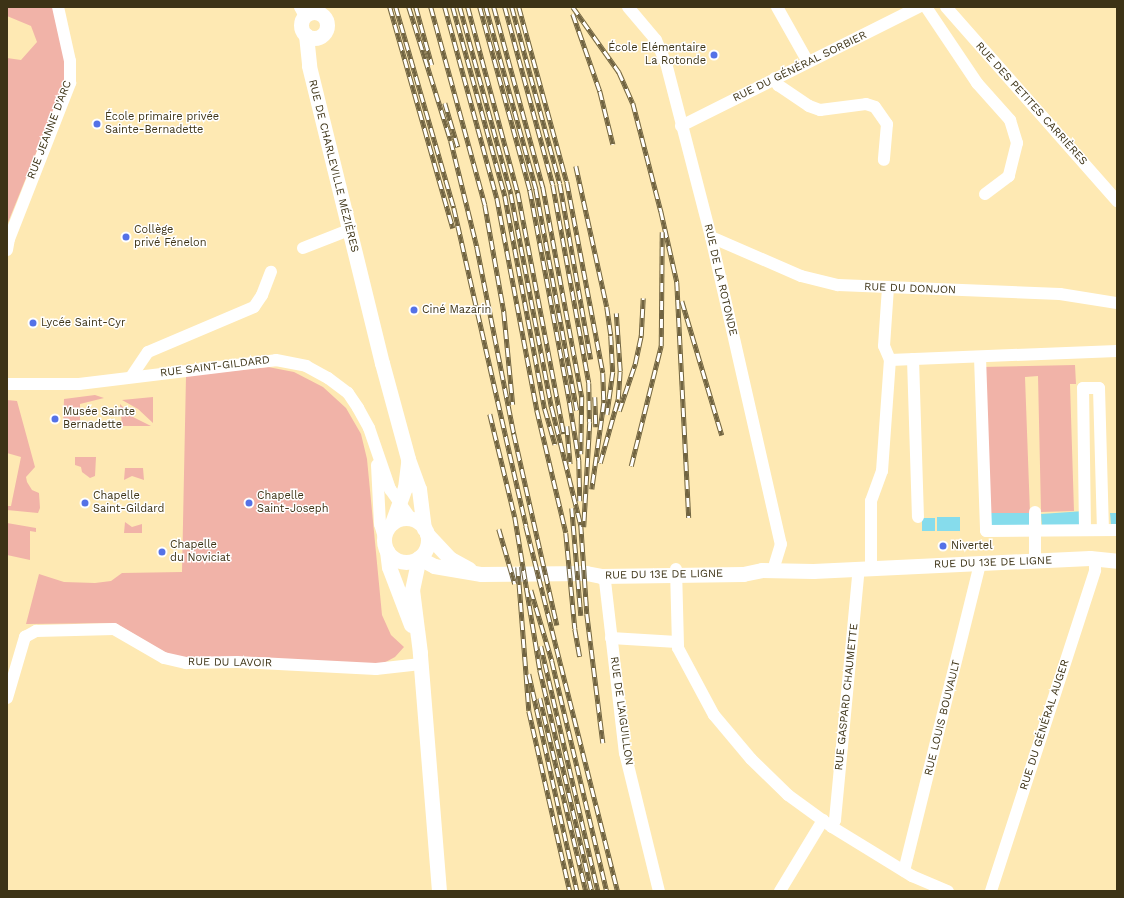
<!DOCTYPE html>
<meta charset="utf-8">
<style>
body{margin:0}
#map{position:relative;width:1124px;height:898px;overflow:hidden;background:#fee9b3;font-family:"Work Sans",sans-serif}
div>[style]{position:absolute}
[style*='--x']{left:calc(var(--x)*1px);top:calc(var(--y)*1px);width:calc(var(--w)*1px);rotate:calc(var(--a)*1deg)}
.green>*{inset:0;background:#f1b3a8}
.water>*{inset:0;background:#86dcec;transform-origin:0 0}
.minor>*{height:12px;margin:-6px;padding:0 6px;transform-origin:6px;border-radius:6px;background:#fff}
.major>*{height:15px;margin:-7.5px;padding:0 7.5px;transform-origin:7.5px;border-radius:7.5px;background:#fff}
.major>.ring{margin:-7.5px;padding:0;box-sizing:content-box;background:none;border:15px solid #fff;border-radius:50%}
.rail>*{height:4.5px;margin-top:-2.25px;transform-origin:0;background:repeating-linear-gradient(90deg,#fff 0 9px,#716441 0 18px);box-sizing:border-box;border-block:1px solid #716441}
.dots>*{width:11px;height:11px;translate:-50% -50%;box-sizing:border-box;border:2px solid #fff;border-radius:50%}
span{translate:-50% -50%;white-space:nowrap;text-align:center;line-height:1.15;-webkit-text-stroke:3px #fff;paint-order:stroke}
.poi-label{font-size:11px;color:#3d3316}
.right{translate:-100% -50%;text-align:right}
.left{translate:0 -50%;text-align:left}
.street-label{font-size:11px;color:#3d3316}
.frame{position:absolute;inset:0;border:8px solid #3d3316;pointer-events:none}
</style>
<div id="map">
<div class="green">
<i style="clip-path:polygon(7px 7px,53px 7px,67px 61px,63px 86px,7px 225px,7px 58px,21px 60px,37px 42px,31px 26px,7px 16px)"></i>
<i style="clip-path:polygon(1075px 365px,1076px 384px,1070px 384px,1074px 511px,1041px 512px,1038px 376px,1025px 377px,1030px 513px,990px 513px,981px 367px)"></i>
<i style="clip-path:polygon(268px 367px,294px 372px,323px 387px,346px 408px,361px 434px,367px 459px,382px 615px,391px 635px,404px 647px,395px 657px,380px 665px,173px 657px,115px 623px,26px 624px,39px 574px,64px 582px,95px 583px,111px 581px,122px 573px,182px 572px,186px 376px)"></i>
<i style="clip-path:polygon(95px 395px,104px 398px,80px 404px,80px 428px,63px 428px,64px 399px)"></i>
<i style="clip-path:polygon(153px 397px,153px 423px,138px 409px,122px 400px)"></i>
<i style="clip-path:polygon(7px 400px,17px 401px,35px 467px,26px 477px,27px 482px,32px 490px,39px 493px,40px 508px,38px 513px,7px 510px,7px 506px,11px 506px,21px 457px,7px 453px)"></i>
<i style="clip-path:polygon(120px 404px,133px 417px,151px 426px,122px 426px)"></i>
<i style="clip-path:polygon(75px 457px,96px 457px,95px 476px,90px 478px,82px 472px,81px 467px,75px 465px)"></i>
<i style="clip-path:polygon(125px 468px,143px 468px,144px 480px,132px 476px,124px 480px)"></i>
<i style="clip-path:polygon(125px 522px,132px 527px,142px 524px,142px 533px,124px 533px)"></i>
<i style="clip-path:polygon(7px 523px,36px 528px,36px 532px,30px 531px,30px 560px,7px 555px)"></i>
</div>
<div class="water">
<i style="left:1084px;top:511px;width:15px;height:43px;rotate:86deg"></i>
<i style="left:990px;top:513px;width:40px;height:16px"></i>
<i style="clip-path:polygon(1110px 513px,1117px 513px,1117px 525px,1111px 525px)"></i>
<i style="left:937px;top:517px;width:23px;height:14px"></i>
<i style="left:922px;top:518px;width:13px;height:13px"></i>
</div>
<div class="minor">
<i style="--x:300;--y:7;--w:10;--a:61"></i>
<i style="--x:628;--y:7;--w:43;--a:49.7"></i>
<i style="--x:656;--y:40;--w:25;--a:67"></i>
<i style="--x:666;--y:63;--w:180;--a:75.5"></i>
<i style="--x:711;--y:237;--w:315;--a:77.2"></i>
<i style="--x:781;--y:544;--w:21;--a:107"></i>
<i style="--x:777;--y:7;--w:63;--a:60.6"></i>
<i style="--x:926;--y:7;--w:92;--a:56.1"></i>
<i style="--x:977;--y:83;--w:50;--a:48.3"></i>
<i style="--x:1010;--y:120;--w:24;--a:73"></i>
<i style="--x:1017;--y:143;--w:34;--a:104"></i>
<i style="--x:1009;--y:176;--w:30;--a:143"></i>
<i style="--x:946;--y:7;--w:259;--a:48.6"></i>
<i style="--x:775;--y:78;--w:8;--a:67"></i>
<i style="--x:778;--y:85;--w:37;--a:34"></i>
<i style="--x:809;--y:106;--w:12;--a:20"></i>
<i style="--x:820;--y:110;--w:46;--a:-7.4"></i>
<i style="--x:866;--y:104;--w:9;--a:18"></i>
<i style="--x:875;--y:107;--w:21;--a:55"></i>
<i style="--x:887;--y:124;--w:36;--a:95"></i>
<i style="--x:681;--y:126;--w:266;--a:-26.6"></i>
<i style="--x:711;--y:237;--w:98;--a:23.4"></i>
<i style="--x:801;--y:276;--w:38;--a:14"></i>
<i style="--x:838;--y:285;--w:222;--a:2.3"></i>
<i style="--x:1060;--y:294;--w:58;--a:9"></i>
<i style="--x:303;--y:248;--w:49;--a:-21.4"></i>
<i style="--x:7;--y:250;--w:11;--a:-80"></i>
<i style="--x:9;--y:239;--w:168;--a:-68.6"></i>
<i style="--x:70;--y:83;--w:22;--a:-90"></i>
<i style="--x:70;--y:61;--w:55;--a:-102.5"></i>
<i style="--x:980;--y:357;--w:174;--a:88"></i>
<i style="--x:986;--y:531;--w:131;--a:-0.4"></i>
<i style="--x:913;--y:359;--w:158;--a:88.2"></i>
<i style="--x:890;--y:360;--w:227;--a:-2.3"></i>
<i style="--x:131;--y:377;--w:30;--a:-56"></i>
<i style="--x:148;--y:352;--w:115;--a:-23"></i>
<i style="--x:254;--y:307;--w:14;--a:-56"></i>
<i style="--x:262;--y:295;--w:25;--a:-69"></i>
<i style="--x:7;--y:384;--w:72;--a:0"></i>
<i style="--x:79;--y:384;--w:198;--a:-6.9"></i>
<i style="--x:276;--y:360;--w:31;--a:11"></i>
<i style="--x:306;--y:366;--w:25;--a:29"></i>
<i style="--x:328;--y:378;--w:25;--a:37"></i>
<i style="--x:348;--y:393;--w:18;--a:56"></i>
<i style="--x:358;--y:408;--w:23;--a:61"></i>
<i style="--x:369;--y:428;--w:65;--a:71"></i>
<i style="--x:390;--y:489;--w:37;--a:55"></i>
<i style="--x:377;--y:465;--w:59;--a:87.1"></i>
<i style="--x:380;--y:524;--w:14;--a:73"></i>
<i style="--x:1085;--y:529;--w:141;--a:-90.8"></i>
<i style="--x:1083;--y:388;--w:16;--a:0"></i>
<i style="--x:1099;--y:388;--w:141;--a:88.4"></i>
<i style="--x:1035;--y:562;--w:50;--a:-90"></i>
<i style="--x:871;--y:567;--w:66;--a:-90"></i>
<i style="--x:871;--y:501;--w:32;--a:-70"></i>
<i style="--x:882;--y:471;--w:111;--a:-85.9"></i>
<i style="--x:890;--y:360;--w:15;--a:-113"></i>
<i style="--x:884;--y:346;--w:58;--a:-86.1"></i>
<i style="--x:676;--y:569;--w:79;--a:88.5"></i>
<i style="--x:678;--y:648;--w:76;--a:61.8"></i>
<i style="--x:714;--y:715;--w:57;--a:49.9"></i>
<i style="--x:751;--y:759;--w:52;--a:44.2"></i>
<i style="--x:788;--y:795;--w:54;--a:36"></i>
<i style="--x:832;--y:827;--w:94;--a:31.5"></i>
<i style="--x:912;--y:876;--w:39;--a:23"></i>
<i style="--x:601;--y:576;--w:6;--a:51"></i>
<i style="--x:605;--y:581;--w:173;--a:83.4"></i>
<i style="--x:625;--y:753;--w:142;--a:76.2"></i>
<i style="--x:611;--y:638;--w:66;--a:3.5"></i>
<i style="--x:7;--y:698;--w:64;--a:-73.6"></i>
<i style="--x:25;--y:637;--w:13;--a:-29"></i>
<i style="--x:36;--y:631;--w:78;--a:-1.5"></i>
<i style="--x:114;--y:629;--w:58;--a:30.1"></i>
<i style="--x:164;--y:658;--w:23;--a:13"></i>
<i style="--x:186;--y:663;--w:51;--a:-1.1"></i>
<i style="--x:237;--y:662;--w:139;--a:2.9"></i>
<i style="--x:376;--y:669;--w:45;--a:-6.3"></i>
<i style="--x:832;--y:827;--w:8;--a:-67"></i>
<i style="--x:835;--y:820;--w:253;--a:-84.6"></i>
<i style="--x:904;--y:871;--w:316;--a:-76.1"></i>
<i style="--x:780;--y:891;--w:83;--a:-58.8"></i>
<i style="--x:991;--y:891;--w:337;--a:-72"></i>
<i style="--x:1095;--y:570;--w:12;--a:-90"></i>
</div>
<div class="major">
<i class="ring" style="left:301px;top:12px;width:11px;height:11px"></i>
<i style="--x:306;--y:35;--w:31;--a:84"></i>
<i style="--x:309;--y:66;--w:306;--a:76.2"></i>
<i style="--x:382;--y:363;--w:99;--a:74.8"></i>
<i style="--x:408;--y:459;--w:32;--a:70"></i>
<i style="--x:419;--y:489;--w:40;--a:82.9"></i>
<i class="ring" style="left:384px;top:518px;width:29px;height:29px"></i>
<i style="--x:392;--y:523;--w:37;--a:-70"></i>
<i style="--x:405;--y:488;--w:26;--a:-83"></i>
<i style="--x:427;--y:534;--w:33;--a:47"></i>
<i style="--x:449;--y:558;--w:23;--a:29"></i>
<i style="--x:387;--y:551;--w:16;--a:83"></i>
<i style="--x:389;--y:567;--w:62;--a:69.2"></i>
<i style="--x:439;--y:891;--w:239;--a:-94.6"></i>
<i style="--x:420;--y:653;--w:64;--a:-97.2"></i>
<i style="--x:412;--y:590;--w:33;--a:-78"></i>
<i style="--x:419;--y:558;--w:17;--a:28"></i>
<i style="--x:434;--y:566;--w:48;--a:9.7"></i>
<i style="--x:481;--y:574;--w:105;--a:-0.5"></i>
<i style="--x:586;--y:573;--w:15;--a:11"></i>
<i style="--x:601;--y:576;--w:142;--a:-0.8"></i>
<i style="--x:743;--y:574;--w:19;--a:-12"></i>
<i style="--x:762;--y:570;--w:51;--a:1.1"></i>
<i style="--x:813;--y:571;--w:277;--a:-2.7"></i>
<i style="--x:1090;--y:558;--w:27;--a:6"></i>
</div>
<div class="rail">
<i style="--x:390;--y:7;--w:230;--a:74.1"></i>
<i style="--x:396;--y:7;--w:209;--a:73.9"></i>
<i style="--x:454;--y:208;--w:326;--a:77.2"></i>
<i style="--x:526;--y:526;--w:376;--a:75.9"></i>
<i style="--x:409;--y:7;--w:140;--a:72.6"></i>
<i style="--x:451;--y:141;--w:109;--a:76.2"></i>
<i style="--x:477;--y:247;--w:191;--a:78.8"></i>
<i style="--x:514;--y:434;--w:196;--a:77.3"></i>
<i style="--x:416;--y:7;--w:60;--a:74.6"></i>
<i style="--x:431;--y:7;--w:205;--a:74.7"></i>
<i style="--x:485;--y:205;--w:109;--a:79.9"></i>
<i style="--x:504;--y:312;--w:93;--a:84.5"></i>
<i style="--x:445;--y:7;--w:198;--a:74.8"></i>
<i style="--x:497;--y:198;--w:216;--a:79.3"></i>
<i style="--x:537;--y:410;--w:126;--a:76.7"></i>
<i style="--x:566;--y:533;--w:96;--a:84.6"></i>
<i style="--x:575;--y:629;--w:28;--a:80"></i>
<i style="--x:453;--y:7;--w:196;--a:74.6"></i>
<i style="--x:505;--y:196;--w:217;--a:79.4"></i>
<i style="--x:545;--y:409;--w:37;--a:74"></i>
<i style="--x:460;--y:7;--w:194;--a:74.7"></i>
<i style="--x:511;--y:194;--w:218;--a:79.2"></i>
<i style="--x:552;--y:408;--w:121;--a:76.1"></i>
<i style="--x:581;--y:525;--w:89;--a:86.1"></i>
<i style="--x:587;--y:614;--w:130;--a:82.9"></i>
<i style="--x:468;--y:7;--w:193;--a:75"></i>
<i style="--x:518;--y:193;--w:245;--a:79.2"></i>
<i style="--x:480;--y:7;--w:190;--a:74.7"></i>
<i style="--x:530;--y:190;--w:218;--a:79.4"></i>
<i style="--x:570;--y:404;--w:57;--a:80.9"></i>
<i style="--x:579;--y:460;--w:41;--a:88.6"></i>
<i style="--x:486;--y:7;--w:189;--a:74.6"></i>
<i style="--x:536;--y:189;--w:225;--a:79.5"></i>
<i style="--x:494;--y:7;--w:187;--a:74.8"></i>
<i style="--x:543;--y:187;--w:214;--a:79.5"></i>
<i style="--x:582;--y:397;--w:57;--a:91"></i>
<i style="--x:505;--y:7;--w:184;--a:74.9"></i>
<i style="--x:553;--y:185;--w:201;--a:79.7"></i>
<i style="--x:589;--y:383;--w:39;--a:89"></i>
<i style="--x:590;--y:422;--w:105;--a:93.3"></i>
<i style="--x:512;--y:7;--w:183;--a:74.8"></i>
<i style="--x:560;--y:184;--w:178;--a:80"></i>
<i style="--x:519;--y:7;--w:181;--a:74.7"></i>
<i style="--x:567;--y:182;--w:194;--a:79.3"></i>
<i style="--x:603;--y:373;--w:30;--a:88"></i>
<i style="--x:604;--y:403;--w:87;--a:97.9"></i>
<i style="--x:573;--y:7;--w:80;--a:54.7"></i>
<i style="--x:619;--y:72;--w:34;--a:66"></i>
<i style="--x:633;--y:103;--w:112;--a:75.5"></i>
<i style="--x:661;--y:211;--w:73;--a:77.3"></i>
<i style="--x:677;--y:282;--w:236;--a:87.1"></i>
<i style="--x:573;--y:14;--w:82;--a:70.7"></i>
<i style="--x:600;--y:91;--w:55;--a:76.2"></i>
<i style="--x:445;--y:103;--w:46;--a:73.5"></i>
<i style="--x:576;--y:166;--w:144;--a:77.6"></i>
<i style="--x:607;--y:307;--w:29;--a:82"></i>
<i style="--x:611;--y:336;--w:36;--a:87"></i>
<i style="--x:613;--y:372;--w:43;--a:97.9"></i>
<i style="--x:682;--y:301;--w:140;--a:73.4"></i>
<i style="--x:595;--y:397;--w:30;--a:88"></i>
<i style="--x:619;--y:411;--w:50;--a:-71.2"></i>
<i style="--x:635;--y:364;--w:29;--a:-78"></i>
<i style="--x:641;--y:336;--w:38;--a:-87"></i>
<i style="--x:490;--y:414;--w:106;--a:76.4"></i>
<i style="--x:515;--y:517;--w:155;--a:80.7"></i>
<i style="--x:540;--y:670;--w:227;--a:76.8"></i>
<i style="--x:567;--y:426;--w:38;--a:85"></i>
<i style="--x:600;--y:463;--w:66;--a:-74.3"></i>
<i style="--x:618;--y:399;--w:28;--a:-86"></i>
<i style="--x:620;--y:371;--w:58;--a:-93.9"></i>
<i style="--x:631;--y:466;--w:124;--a:-76"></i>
<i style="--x:661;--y:346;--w:114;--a:-89.5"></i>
<i style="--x:572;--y:508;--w:108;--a:85.2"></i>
<i style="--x:499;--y:529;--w:57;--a:73.8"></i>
<i style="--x:518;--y:567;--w:144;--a:85.6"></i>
<i style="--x:529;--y:711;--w:185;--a:77.2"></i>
<i style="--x:531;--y:590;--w:74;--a:73.5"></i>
<i style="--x:552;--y:661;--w:236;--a:76.6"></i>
<i style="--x:541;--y:646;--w:252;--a:76.9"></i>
<i style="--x:529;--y:674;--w:222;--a:77.5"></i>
<i style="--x:540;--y:698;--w:198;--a:76.6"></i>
</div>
<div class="dots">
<i style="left:714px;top:55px;background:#5572e7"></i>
<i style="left:97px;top:124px;background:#5572e7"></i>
<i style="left:126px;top:237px;background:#5572e7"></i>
<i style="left:414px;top:310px;background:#5572e7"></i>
<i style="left:33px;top:323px;background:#5572e7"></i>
<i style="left:55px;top:419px;background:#5572e7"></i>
<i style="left:85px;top:503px;background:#5572e7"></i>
<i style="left:249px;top:503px;background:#5572e7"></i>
<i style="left:943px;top:546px;background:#5572e7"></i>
<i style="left:162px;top:552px;background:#5572e7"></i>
</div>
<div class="poi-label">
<span class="right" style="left:706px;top:55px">École Elémentaire<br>La Rotonde</span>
<span class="left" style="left:105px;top:124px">École primaire privée<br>Sainte-Bernadette</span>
<span class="left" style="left:134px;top:237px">Collège<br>privé Fénelon</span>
<span class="left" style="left:422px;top:310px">Ciné Mazarin</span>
<span class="left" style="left:41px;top:323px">Lycée Saint-Cyr</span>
<span class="left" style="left:63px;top:419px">Musée Sainte<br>Bernadette</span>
<span class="left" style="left:93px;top:503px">Chapelle<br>Saint-Gildard</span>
<span class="left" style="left:257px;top:503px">Chapelle<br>Saint-Joseph</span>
<span class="left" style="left:170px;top:552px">Chapelle<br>du Noviciat</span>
<span class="left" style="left:951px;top:546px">Nivertel</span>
</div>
<div class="street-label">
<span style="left:800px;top:67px;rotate:-26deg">RUE DU GÉNÉRAL SORBIER</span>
<span style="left:1031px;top:104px;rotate:48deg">RUE DES PETITES CARRIÈRES</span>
<span style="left:50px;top:130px;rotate:-69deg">RUE JEANNE D'ARC</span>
<span style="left:333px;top:166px;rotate:76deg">RUE DE CHARLEVILLE MÉZIÈRES</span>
<span style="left:720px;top:280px;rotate:77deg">RUE DE LA ROTONDE</span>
<span style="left:910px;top:289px;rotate:2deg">RUE DU DONJON</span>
<span style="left:215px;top:367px;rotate:-7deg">RUE SAINT-GILDARD</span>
<span style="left:993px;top:563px;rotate:-2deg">RUE DU 13E DE LIGNE</span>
<span style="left:664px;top:575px;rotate:-1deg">RUE DU 13E DE LIGNE</span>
<span style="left:230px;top:663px;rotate:1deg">RUE DU LAVOIR</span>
<span style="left:847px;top:697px;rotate:-84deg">RUE GASPARD CHAUMETTE</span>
<span style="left:621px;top:711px;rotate:82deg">RUE DE L'AIGUILLON</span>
<span style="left:943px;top:718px;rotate:-76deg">RUE LOUIS BOUVAULT</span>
<span style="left:1045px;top:725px;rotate:-72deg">RUE DU GÉNÉRAL AUGER</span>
</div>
<div class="frame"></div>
</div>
